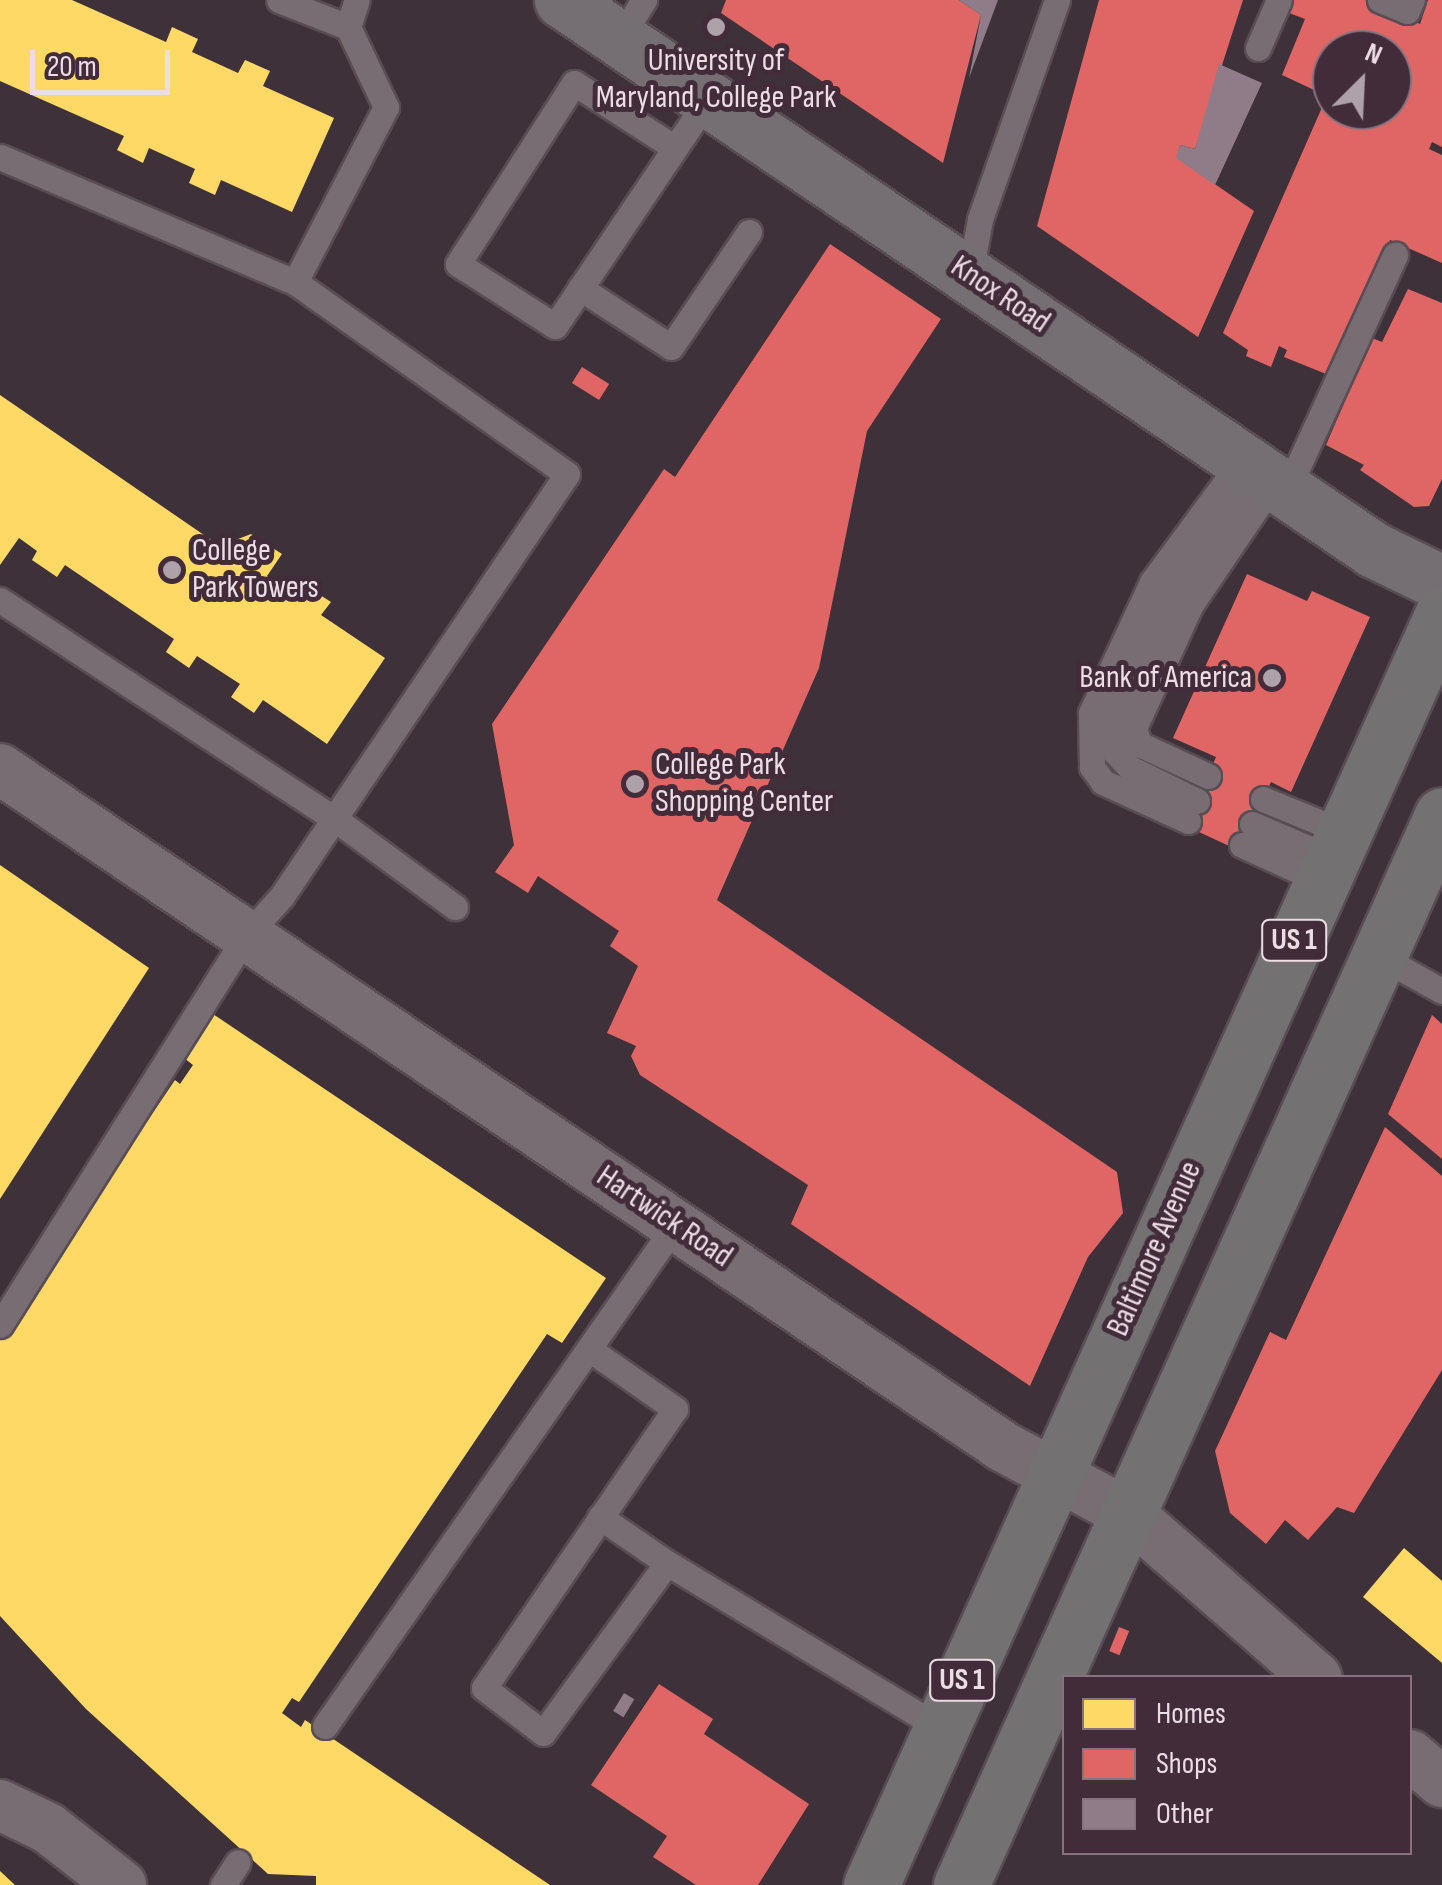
<!DOCTYPE html>
<style>
body{margin:0}
#map{position:relative;width:1442px;height:1885px;overflow:hidden;background:#3e3139;font-family:"Sofia Sans Condensed",sans-serif}
div>[style]{position:absolute}
[style*='--x']{left:calc(var(--x)*1px);top:calc(var(--y)*1px);width:calc(var(--w)*1px);rotate:calc(var(--a)*1deg)}
.homes>*{inset:0;background:#ffd966}
.shops>*{inset:0;background:#e06666;transform-origin:0 0}
.building>*{inset:0;background:#8f7c88;transform-origin:0 0}
.roads{filter:drop-shadow(2px 0 #594d54) drop-shadow(-2px 0 #594d54) drop-shadow(0 2px #594d54) drop-shadow(0 -2px #594d54)}
.lane>*{height:25px;margin:-12.5px;padding:0 12.5px;transform-origin:12.5px;border-radius:12.5px;background:#776d73}
.street>*{height:50px;margin:-25px;padding:0 25px;transform-origin:25px;border-radius:25px;background:#776d73}
.secondary>*{height:55px;margin:-27.5px;padding:0 27.5px;transform-origin:27.5px;border-radius:27.5px;background:#756f73}
.primary>*{height:55px;margin:-27.5px;padding:0 27.5px;transform-origin:27.5px;border-radius:27.5px;background:#737172}
.dots>*{width:28px;height:28px;translate:-50% -50%;box-sizing:border-box;border:5px solid #432c3a;border-radius:50%}
span{translate:-50% -50%;white-space:nowrap;text-align:center;line-height:1.15;-webkit-text-stroke:10px #432c3a;paint-order:stroke}
.shield-label span{padding:2px 8px;background:#432c3a;border:2px solid;border-radius:8px;-webkit-text-stroke-width:0}
.shield-label{font-size:30px;color:#ecdde5;font-weight:700}
.poi-label{font-size:32px;color:#ecdde5}
.left{translate:0 -50%;text-align:left}
.right{translate:-100% -50%;text-align:right}
.street-label{font-size:32px;color:#ecdde5}
.legend{position:absolute;left:1062px;top:1675px;width:350px;height:180px;box-sizing:border-box;background:#432c3a;border:2px solid #87737e;margin:0;padding:12px 18px;list-style:none;font-size:30px;color:#ecdde5}
.legend li{display:flex;align-items:center;gap:20px;height:50px}
.legend b{width:50px;border:2px solid #87737e}
.north{position:absolute;left:1312px;top:30px;width:100px;height:100px;box-sizing:border-box;background:#432c3a;border:2px solid #87737e;border-radius:50%;rotate:24deg;font-size:28px;font-weight:700;line-height:40px;text-align:center;color:#ecdde5}
.north::after{content:'';display:block;margin:auto;width:35px;height:45px;background:#afa1a9;clip-path:polygon(50% 0,100% 100%,50% 72%,0 100%)}
.scale{position:absolute;left:30px;top:50px;width:140px;height:45px;box-sizing:border-box;border:5px solid #ecdde5;border-top:0;padding-left:12px;font-size:30px;line-height:35px;white-space:nowrap;color:#ecdde5;-webkit-text-stroke:8px #432c3a;paint-order:stroke}
</style>
<div id="map">
<div class="homes">
<i style="clip-path:polygon(0 0,72px 0,166px 42px,172px 27px,198px 39px,192px 52px,238px 73px,245px 60px,270px 71px,263px 86px,334px 118px,292px 212px,221px 180px,215px 195px,189px 183px,195px 169px,149px 148px,143px 163px,117px 150px,124px 136px,0 81px)"></i>
<i style="clip-path:polygon(0 395px,220px 546px,251px 534px,282px 554px,267px 576px,298px 598px,306px 586px,331px 602px,321px 615px,385px 658px,327px 744px,263px 700px,254px 713px,231px 697px,240px 684px,197px 656px,189px 668px,166px 652px,174px 639px,65px 565px,57px 577px,32px 560px,37px 551px,19px 538px,0 565px)"></i>
<i style="clip-path:polygon(0 865px,149px 968px,0 1199px)"></i>
<i style="clip-path:polygon(213px 1014px,606px 1278px,562px 1343px,547px 1334px,299px 1702px,292px 1698px,282px 1713px,301px 1727px,305px 1720px,550px 1885px,316px 1885px,316px 1876px,268px 1874px,86px 1709px,0 1616px,0 1339px,175px 1080px,180px 1084px,193px 1065px,184px 1058px)"></i>
<i style="clip-path:polygon(1404px 1548px,1442px 1581px,1442px 1663px,1363px 1597px)"></i>
<i style="clip-path:polygon(0 1871px,15px 1885px,0 1885px)"></i>
</div>
<div class="shops">
<i style="clip-path:polygon(726px 0,959px 0,981px 15px,943px 163px,721px 13px)"></i>
<i style="clip-path:polygon(1099px 0,1243px 0,1195px 149px,1180px 145px,1177px 158px,1254px 211px,1198px 337px,1037px 226px)"></i>
<i style="clip-path:polygon(evenodd,1294px 0,1365px 0,1420px 24px,1428px 0,1442px 0,1442px 147px,1432px 142px,1429px 149px,1442px 155px,1442px 263px,1390px 240px,1331px 376px,1284px 357px,1287px 350px,1279px 346px,1271px 367px,1246px 356px,1248px 350px,1223px 333px,1327px 96px,1282px 75px,1305px 19px,1289px 13px,1294px 0,1332px 50px,1392px 50px,1392px 110px,1332px 110px,1332px 50px)"></i>
<i style="clip-path:polygon(830px 244px,941px 319px,867px 431px,819px 668px,717px 900px,1117px 1172px,1123px 1213px,1088px 1257px,1030px 1386px,791px 1224px,808px 1185px,640px 1075px,631px 1056px,636px 1046px,607px 1033px,638px 966px,610px 946px,619px 931px,538px 876px,528px 893px,495px 872px,514px 845px,492px 724px,664px 469px,675px 477px)"></i>
<i style="clip-path:polygon(1408px 289px,1442px 303px,1442px 479px,1429px 506px,1414px 507px,1360px 470px,1364px 465px,1326px 445px,1372px 338px,1382px 342px)"></i>
<i style="left:582px;top:367px;width:32px;height:19px;rotate:32deg"></i>
<i style="clip-path:polygon(1247px 574px,1307px 601px,1312px 591px,1370px 617px,1291px 792px,1271px 782px,1240px 851px,1186px 826px,1216px 757px,1173px 738px)"></i>
<i style="clip-path:polygon(1432px 1015px,1442px 1024px,1442px 1159px,1388px 1114px)"></i>
<i style="clip-path:polygon(1385px 1127px,1442px 1176px,1442px 1370px,1354px 1513px,1337px 1507px,1308px 1540px,1285px 1520px,1266px 1544px,1230px 1513px,1215px 1451px,1270px 1332px,1286px 1340px)"></i>
<i style="left:1119px;top:1627px;width:11px;height:26px;rotate:22deg"></i>
<i style="clip-path:polygon(659px 1684px,713px 1719px,704px 1734px,809px 1804px,758px 1885px,696px 1885px,653px 1857px,667px 1836px,591px 1785px)"></i>
</div>
<div class="building">
<i style="clip-path:polygon(959px 0,998px 0,969px 78px,981px 15px)"></i>
<i style="clip-path:polygon(1219px 64px,1262px 83px,1215px 185px,1176px 158px,1180px 145px,1195px 149px)"></i>
<i style="left:624px;top:1693px;width:12px;height:21px;rotate:31deg"></i>
</div>
<div class="roads">
<div class="lane">
<i style="--x:1380;--y:0;--w:29;--a:22"></i>
<i style="--x:1407;--y:11;--w:12;--a:-66"></i>
<i style="--x:348;--y:27;--w:28;--a:-72"></i>
<i style="--x:621;--y:36;--w:43;--a:-57.4"></i>
<i style="--x:1258;--y:48;--w:52;--a:-66.4"></i>
<i style="--x:675;--y:148;--w:120;--a:-147.2"></i>
<i style="--x:574;--y:83;--w:215;--a:122.7"></i>
<i style="--x:458;--y:264;--w:115;--a:32.6"></i>
<i style="--x:555;--y:326;--w:275;--a:-56"></i>
<i style="--x:0;--y:157;--w:320;--a:23"></i>
<i style="--x:970;--y:274;--w:56;--a:-79.7"></i>
<i style="--x:980;--y:219;--w:232;--a:-70.6"></i>
<i style="--x:580;--y:288;--w:108;--a:33"></i>
<i style="--x:671;--y:347;--w:139;--a:-55.9"></i>
<i style="--x:1287;--y:490;--w:259;--a:-65.3"></i>
<i style="--x:0;--y:600;--w:400;--a:33.2"></i>
<i style="--x:335;--y:819;--w:149;--a:36.3"></i>
<i style="--x:1208;--y:776;--w:76;--a:-155.1"></i>
<i style="--x:1139;--y:744;--w:17;--a:-107"></i>
<i style="--x:1134;--y:728;--w:134;--a:-65.3"></i>
<i style="--x:1190;--y:606;--w:150;--a:-55.9"></i>
<i style="--x:1263;--y:799;--w:87;--a:22.4"></i>
<i style="--x:1197;--y:801;--w:75;--a:-153.8"></i>
<i style="--x:1130;--y:768;--w:22;--a:-133"></i>
<i style="--x:1115;--y:752;--w:28;--a:-94"></i>
<i style="--x:1113;--y:724;--w:150;--a:-65.7"></i>
<i style="--x:1175;--y:587;--w:144;--a:-53.8"></i>
<i style="--x:1188;--y:821;--w:94;--a:-155.4"></i>
<i style="--x:1103;--y:782;--w:19;--a:-126"></i>
<i style="--x:1092;--y:767;--w:54;--a:-91.1"></i>
<i style="--x:1091;--y:713;--w:145;--a:-65"></i>
<i style="--x:1152;--y:582;--w:152;--a:-53.6"></i>
<i style="--x:1252;--y:824;--w:86;--a:23.3"></i>
<i style="--x:1242;--y:845;--w:87;--a:24.5"></i>
<i style="--x:1379;--y:956;--w:72;--a:29.1"></i>
<i style="--x:0;--y:1325;--w:462;--a:-57.7"></i>
<i style="--x:247;--y:935;--w:52;--a:-48.1"></i>
<i style="--x:282;--y:896;--w:509;--a:-55.97"></i>
<i style="--x:567;--y:474;--w:333;--a:-144.8"></i>
<i style="--x:295;--y:282;--w:197;--a:-62.5"></i>
<i style="--x:386;--y:107;--w:89;--a:-115.4"></i>
<i style="--x:348;--y:27;--w:74;--a:-158.6"></i>
<i style="--x:589;--y:1349;--w:105;--a:34.9"></i>
<i style="--x:675;--y:1409;--w:338;--a:124.4"></i>
<i style="--x:484;--y:1688;--w:74;--a:37.3"></i>
<i style="--x:543;--y:1733;--w:210;--a:-53.9"></i>
<i style="--x:667;--y:1563;--w:320;--a:31.1"></i>
<i style="--x:600;--y:1517;--w:81;--a:34.5"></i>
<i style="--x:325;--y:1726;--w:613;--a:-55.04"></i>
<i style="--x:223;--y:1885;--w:27;--a:-57"></i>
</div>
<div class="street">
<i style="--x:0;--y:769;--w:1209;--a:34.04"></i>
<i style="--x:1002;--y:1446;--w:144;--a:28.2"></i>
<i style="--x:1129;--y:1514;--w:249;--a:41.1"></i>
<i style="--x:1410;--y:1755;--w:42;--a:40.2"></i>
<i style="--x:0;--y:1805;--w:53;--a:25.6"></i>
<i style="--x:48;--y:1828;--w:93;--a:38"></i>
</div>
<div class="secondary">
<i style="--x:562;--y:0;--w:981;--a:34.11"></i>
<i style="--x:1374;--y:550;--w:76;--a:25.9"></i>
</div>
<div class="primary">
<i style="--x:871;--y:1885;--w:1392;--a:-65.79"></i>
<i style="--x:961;--y:1885;--w:1173;--a:-65.79"></i>
</div>
</div>
<div class="dots">
<i style="left:716px;top:27px;background:#afa1a9"></i>
<i style="left:172px;top:570px;background:#afa1a9"></i>
<i style="left:1272px;top:678px;background:#afa1a9"></i>
<i style="left:635px;top:784px;background:#afa1a9"></i>
</div>
<div class="shield-label">
<span style="left:1294px;top:940px">US 1</span>
<span style="left:962px;top:1680px">US 1</span>
</div>
<div class="poi-label">
<span style="left:716px;top:80px">University of<br>Maryland, College Park</span>
<span class="left" style="left:192px;top:570px">College<br>Park Towers</span>
<span class="right" style="left:1252px;top:678px">Bank of America</span>
<span class="left" style="left:655px;top:784px">College Park<br>Shopping Center</span>
</div>
<div class="street-label">
<span style="left:1000px;top:295px;rotate:34deg">Knox Road</span>
<span style="left:664px;top:1217px;rotate:34deg">Hartwick Road</span>
<span style="left:1155px;top:1249px;rotate:-66deg">Baltimore Avenue</span>
</div>
<ul class="legend">
<li><b style="height:28px;background:#ffd966"></b>Homes</li>
<li><b style="height:28px;background:#e06666"></b>Shops</li>
<li><b style="height:28px;background:#8f7c88"></b>Other</li>
</ul>
<div class="north">N</div>
<div class="scale">20 m</div>
</div>
